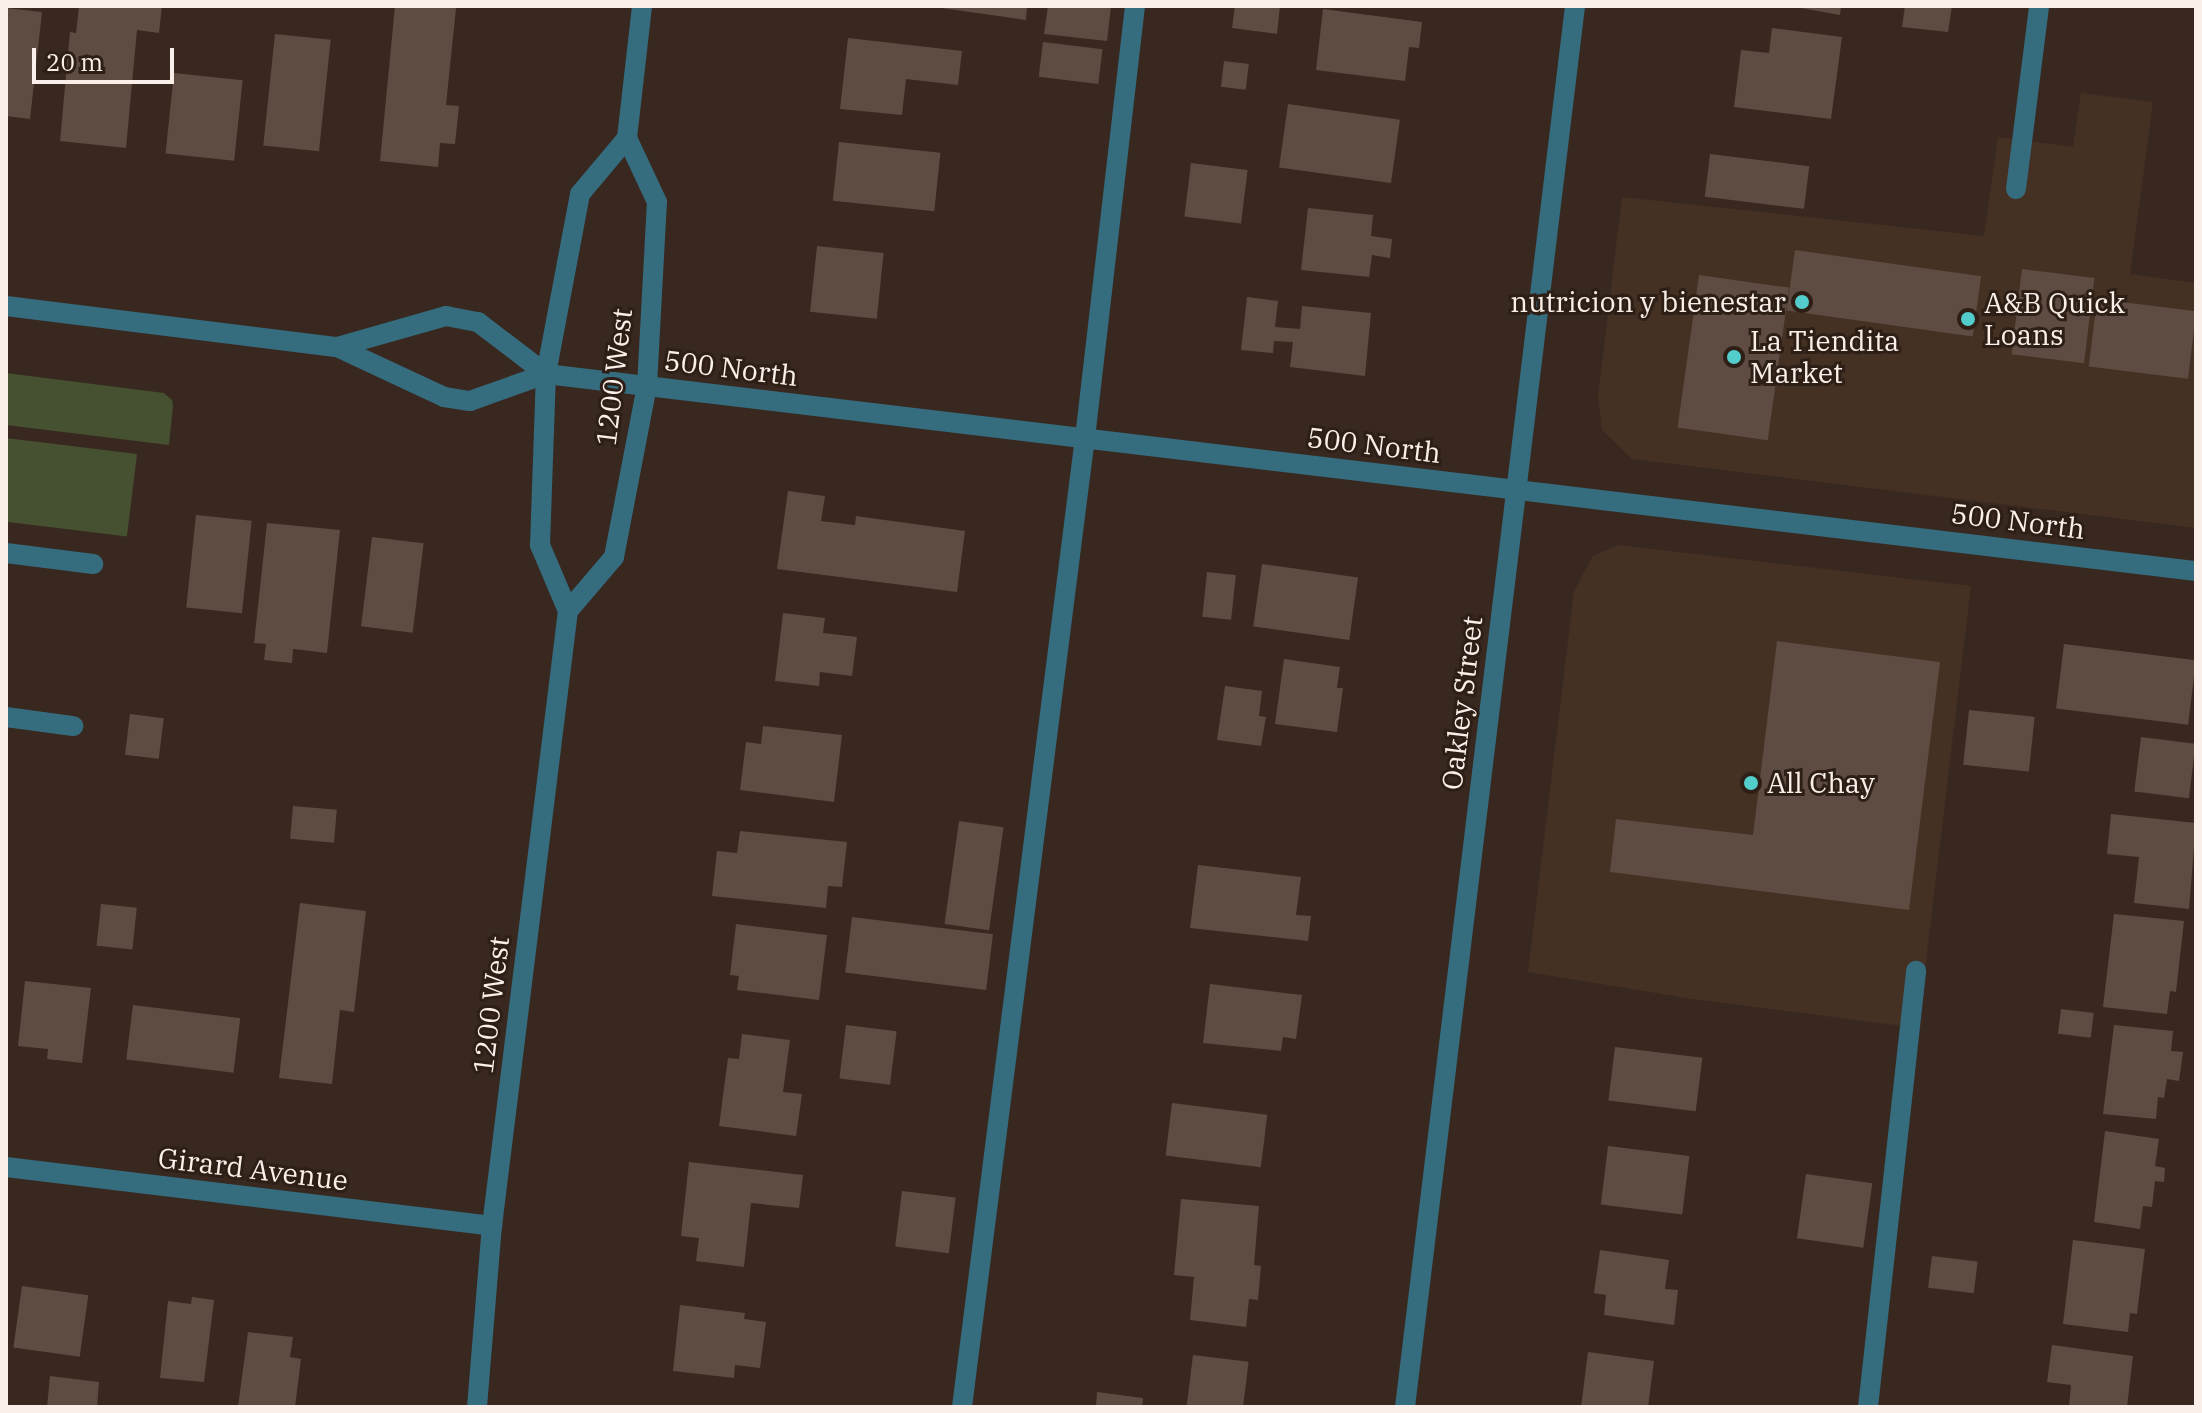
<!DOCTYPE html>
<style>
body{margin:0}
#map{position:relative;width:2202px;height:1413px;overflow:hidden;background:#382820;font-family:"IBM Plex Serif",serif}
div>[style]{position:absolute}
[style*='--x']{left:calc(var(--x)*1px);top:calc(var(--y)*1px);width:calc(var(--w)*1px);rotate:calc(var(--a)*1deg)}
.built>*{inset:0;background:#453024}
.green>*{inset:0;background:#455130;transform-origin:0 0}
.building>*{inset:0;background:#5e4c43;transform-origin:0 0}
.minor>*{height:20px;margin:-10px;padding:0 10px;transform-origin:10px;border-radius:10px;background:#356c7e}
.dots>*{width:22px;height:22px;translate:-50% -50%;box-sizing:border-box;border:4px solid #2e1f16;border-radius:50%}
span{translate:-50% -50%;white-space:nowrap;text-align:center;line-height:1.15;-webkit-text-stroke:6px #2e1f16;paint-order:stroke}
.poi-label{font-size:28px;color:#faefe9}
.right{translate:-100% -50%;text-align:right}
.left{translate:0 -50%;text-align:left}
.street-label{font-size:28px;color:#faefe9}
.frame{position:absolute;inset:0;border:8px solid #faefe9;pointer-events:none}
.scale{position:absolute;left:32px;top:48px;width:142px;height:36px;box-sizing:border-box;border:4px solid #faefe9;border-top:0;padding-left:10px;font-size:24px;line-height:28px;white-space:nowrap;color:#faefe9;-webkit-text-stroke:6px #2e1f16;paint-order:stroke}
</style>
<div id="map">
<div class="built">
<i style="clip-path:polygon(2081px 93px,2153px 102px,2130px 274px,2196px 283px,2196px 528px,1632px 459px,1602px 430px,1598px 396px,1622px 197px,1984px 236px,1998px 137px,2073px 147px)"></i>
<i style="clip-path:polygon(1618px 545px,1971px 586px,1918px 1028px,1692px 999px,1528px 972px,1574px 591px,1593px 556px)"></i>
</div>
<div class="green">
<i style="clip-path:polygon(6px 373px,164px 393px,172px 400px,173px 406px,169px 445px,6px 425px)"></i>
<i style="left:6px;top:438px;width:132px;height:83px;rotate:7deg"></i>
</div>
<div class="building">
<i style="clip-path:polygon(79px 6px,162px 6px,159px 33px,137px 30px,126px 148px,60px 141px,70px 32px,76px 33px)"></i>
<i style="clip-path:polygon(395px 6px,456px 8px,446px 105px,459px 106px,455px 144px,440px 143px,438px 167px,380px 161px)"></i>
<i style="clip-path:polygon(927px 6px,1027px 6px,1026px 20px)"></i>
<i style="clip-path:polygon(1048px 6px,1111px 6px,1107px 41px,1044px 34px)"></i>
<i style="clip-path:polygon(1235px 6px,1280px 6px,1277px 34px,1232px 28px)"></i>
<i style="clip-path:polygon(1790px 6px,1841px 6px,1840px 15px)"></i>
<i style="clip-path:polygon(1905px 6px,1952px 6px,1948px 32px,1902px 27px)"></i>
<i style="clip-path:polygon(6px 8px,42px 12px,30px 119px,6px 116px)"></i>
<i style="clip-path:polygon(1323px 9px,1422px 22px,1419px 48px,1409px 47px,1405px 81px,1316px 70px)"></i>
<i style="clip-path:polygon(1772px 28px,1842px 37px,1831px 119px,1734px 107px,1741px 50px,1769px 53px)"></i>
<i style="left:275px;top:34px;width:56px;height:112px;rotate:6deg"></i>
<i style="clip-path:polygon(848px 38px,962px 51px,958px 85px,906px 79px,902px 115px,840px 109px)"></i>
<i style="left:1043px;top:42px;width:60px;height:35px;rotate:7deg"></i>
<i style="left:1224px;top:61px;width:25px;height:26px;rotate:7deg"></i>
<i style="left:174px;top:73px;width:69px;height:81px;rotate:6deg"></i>
<i style="left:1288px;top:104px;width:113px;height:64px;rotate:8deg"></i>
<i style="left:839px;top:142px;width:102px;height:59px;rotate:6deg"></i>
<i style="left:1710px;top:154px;width:100px;height:43px;rotate:7deg"></i>
<i style="left:1191px;top:163px;width:57px;height:54px;rotate:7deg"></i>
<i style="clip-path:polygon(1308px 208px,1373px 215px,1371px 236px,1392px 239px,1390px 258px,1372px 255px,1369px 277px,1301px 270px)"></i>
<i style="left:817px;top:246px;width:67px;height:66px;rotate:6deg"></i>
<i style="left:1795px;top:250px;width:188px;height:61px;rotate:8deg"></i>
<i style="left:2022px;top:269px;width:73px;height:86px;rotate:7deg"></i>
<i style="left:1699px;top:275px;width:91px;height:154px;rotate:8deg"></i>
<i style="clip-path:polygon(1247px 297px,1278px 301px,1275px 327px,1300px 329px,1302px 306px,1371px 313px,1365px 376px,1290px 367px,1293px 342px,1274px 341px,1273px 353px,1241px 350px)"></i>
<i style="left:2097px;top:299px;width:100px;height:68px;rotate:7deg"></i>
<i style="clip-path:polygon(788px 491px,825px 496px,821px 521px,855px 525px,856px 516px,965px 531px,957px 592px,777px 569px)"></i>
<i style="left:196px;top:515px;width:56px;height:93px;rotate:6deg"></i>
<i style="clip-path:polygon(267px 523px,340px 530px,327px 653px,293px 649px,292px 663px,264px 660px,266px 644px,254px 643px)"></i>
<i style="left:372px;top:537px;width:52px;height:90px;rotate:7deg"></i>
<i style="left:1262px;top:564px;width:97px;height:63px;rotate:8deg"></i>
<i style="left:1207px;top:572px;width:29px;height:45px;rotate:6deg"></i>
<i style="clip-path:polygon(783px 613px,825px 618px,823px 633px,857px 637px,852px 676px,820px 672px,819px 686px,775px 681px)"></i>
<i style="clip-path:polygon(1777px 641px,1940px 662px,1909px 910px,1610px 872px,1616px 819px,1753px 835px)"></i>
<i style="left:2064px;top:644px;width:133px;height:65px;rotate:7deg"></i>
<i style="clip-path:polygon(1284px 659px,1340px 667px,1337px 688px,1343px 688px,1337px 732px,1275px 724px)"></i>
<i style="clip-path:polygon(1225px 686px,1262px 691px,1259px 716px,1266px 717px,1261px 746px,1217px 740px)"></i>
<i style="left:1969px;top:710px;width:66px;height:55px;rotate:6deg"></i>
<i style="left:130px;top:714px;width:34px;height:41px;rotate:7deg"></i>
<i style="clip-path:polygon(763px 726px,842px 735px,834px 802px,740px 790px,746px 742px,761px 744px)"></i>
<i style="left:2141px;top:737px;width:55px;height:55px;rotate:7deg"></i>
<i style="left:293px;top:806px;width:44px;height:33px;rotate:5deg"></i>
<i style="clip-path:polygon(2111px 814px,2196px 823px,2189px 909px,2134px 903px,2139px 857px,2107px 854px)"></i>
<i style="left:959px;top:821px;width:45px;height:104px;rotate:8deg"></i>
<i style="clip-path:polygon(740px 831px,847px 842px,842px 887px,828px 886px,826px 908px,712px 896px,717px 851px,737px 853px)"></i>
<i style="clip-path:polygon(1198px 865px,1301px 877px,1296px 915px,1311px 916px,1308px 941px,1190px 928px)"></i>
<i style="clip-path:polygon(300px 903px,366px 911px,354px 1012px,340px 1010px,332px 1084px,279px 1078px)"></i>
<i style="left:101px;top:904px;width:36px;height:42px;rotate:6deg"></i>
<i style="clip-path:polygon(2114px 914px,2184px 921px,2176px 992px,2170px 991px,2167px 1014px,2103px 1007px)"></i>
<i style="left:852px;top:917px;width:142px;height:56px;rotate:7deg"></i>
<i style="clip-path:polygon(736px 924px,827px 935px,819px 1000px,737px 990px,739px 976px,730px 975px)"></i>
<i style="clip-path:polygon(25px 981px,91px 988px,82px 1063px,47px 1059px,48px 1049px,18px 1046px)"></i>
<i style="clip-path:polygon(1210px 984px,1302px 995px,1296px 1039px,1283px 1037px,1281px 1051px,1203px 1043px)"></i>
<i style="left:133px;top:1005px;width:108px;height:55px;rotate:7deg"></i>
<i style="left:2061px;top:1009px;width:33px;height:25px;rotate:7deg"></i>
<i style="left:846px;top:1025px;width:51px;height:54px;rotate:7deg"></i>
<i style="clip-path:polygon(2114px 1025px,2173px 1031px,2171px 1051px,2183px 1052px,2179px 1081px,2167px 1079px,2164px 1098px,2158px 1097px,2156px 1119px,2103px 1114px)"></i>
<i style="clip-path:polygon(742px 1034px,790px 1040px,783px 1092px,802px 1094px,796px 1136px,719px 1126px,728px 1058px,739px 1059px)"></i>
<i style="left:1615px;top:1047px;width:88px;height:54px;rotate:7deg"></i>
<i style="left:1172px;top:1103px;width:96px;height:53px;rotate:7deg"></i>
<i style="clip-path:polygon(2105px 1131px,2159px 1139px,2155px 1166px,2165px 1168px,2164px 1182px,2155px 1181px,2152px 1207px,2143px 1206px,2140px 1229px,2094px 1222px)"></i>
<i style="left:1608px;top:1146px;width:82px;height:59px;rotate:7deg"></i>
<i style="clip-path:polygon(689px 1162px,803px 1175px,799px 1208px,751px 1203px,744px 1267px,696px 1261px,699px 1238px,681px 1236px)"></i>
<i style="left:1806px;top:1174px;width:67px;height:65px;rotate:8deg"></i>
<i style="left:902px;top:1191px;width:54px;height:56px;rotate:7deg"></i>
<i style="clip-path:polygon(1181px 1199px,1259px 1206px,1254px 1265px,1261px 1266px,1258px 1300px,1249px 1299px,1246px 1327px,1190px 1320px,1194px 1277px,1174px 1275px)"></i>
<i style="clip-path:polygon(2073px 1240px,2145px 1249px,2137px 1314px,2130px 1313px,2128px 1332px,2063px 1324px)"></i>
<i style="clip-path:polygon(1600px 1250px,1669px 1260px,1665px 1289px,1678px 1290px,1674px 1325px,1604px 1315px,1606px 1295px,1594px 1293px)"></i>
<i style="left:1932px;top:1256px;width:46px;height:32px;rotate:7deg"></i>
<i style="left:22px;top:1286px;width:67px;height:62px;rotate:8deg"></i>
<i style="clip-path:polygon(192px 1297px,214px 1300px,204px 1382px,160px 1378px,168px 1301px,191px 1304px)"></i>
<i style="clip-path:polygon(680px 1305px,745px 1313px,744px 1319px,766px 1322px,760px 1368px,735px 1365px,734px 1378px,673px 1371px)"></i>
<i style="clip-path:polygon(248px 1332px,293px 1337px,290px 1357px,301px 1359px,295px 1407px,238px 1407px)"></i>
<i style="clip-path:polygon(2052px 1345px,2133px 1356px,2127px 1407px,2069px 1407px,2071px 1385px,2047px 1382px)"></i>
<i style="clip-path:polygon(1588px 1352px,1654px 1361px,1648px 1407px,1581px 1407px)"></i>
<i style="left:1193px;top:1355px;width:56px;height:52px;rotate:7deg"></i>
<i style="clip-path:polygon(50px 1376px,99px 1382px,97px 1407px,47px 1407px)"></i>
<i style="clip-path:polygon(1097px 1392px,1143px 1398px,1142px 1407px,1096px 1407px)"></i>
</div>
<div class="minor">
<i style="--x:2016;--y:189;--w:184;--a:-82.8"></i>
<i style="--x:6;--y:306;--w:334;--a:7.1"></i>
<i style="--x:337;--y:347;--w:118;--a:25"></i>
<i style="--x:444;--y:397;--w:26;--a:9"></i>
<i style="--x:470;--y:401;--w:81;--a:-19.6"></i>
<i style="--x:546;--y:374;--w:1662;--a:6.81"></i>
<i style="--x:337;--y:347;--w:113;--a:-15.9"></i>
<i style="--x:446;--y:316;--w:33;--a:11"></i>
<i style="--x:478;--y:322;--w:86;--a:37.4"></i>
<i style="--x:6;--y:553;--w:88;--a:7.2"></i>
<i style="--x:568;--y:611;--w:71;--a:-49.6"></i>
<i style="--x:614;--y:557;--w:174;--a:-79.1"></i>
<i style="--x:647;--y:386;--w:184;--a:-86.9"></i>
<i style="--x:657;--y:202;--w:71;--a:-115.1"></i>
<i style="--x:627;--y:138;--w:133;--a:-83.5"></i>
<i style="--x:6;--y:717;--w:68;--a:7.7"></i>
<i style="--x:6;--y:1167;--w:490;--a:6.9"></i>
<i style="--x:477;--y:1407;--w:182;--a:-85.3"></i>
<i style="--x:492;--y:1226;--w:620;--a:-82.96"></i>
<i style="--x:568;--y:611;--w:72;--a:-113"></i>
<i style="--x:540;--y:545;--w:171;--a:-88"></i>
<i style="--x:546;--y:374;--w:183;--a:-79.3"></i>
<i style="--x:580;--y:194;--w:73;--a:-50"></i>
<i style="--x:962;--y:1407;--w:977;--a:-82.77"></i>
<i style="--x:1085;--y:438;--w:435;--a:-83.4"></i>
<i style="--x:1405;--y:1407;--w:1411;--a:-83.08"></i>
<i style="--x:1868;--y:1407;--w:439;--a:-83.7"></i>
</div>
<div class="dots">
<i style="left:1802px;top:302px;background:#53cdcb"></i>
<i style="left:1968px;top:319px;background:#53cdcb"></i>
<i style="left:1734px;top:357px;background:#53cdcb"></i>
<i style="left:1751px;top:783px;background:#53cdcb"></i>
</div>
<div class="poi-label">
<span class="right" style="left:1786px;top:302px">nutricion y bienestar</span>
<span class="left" style="left:1984px;top:319px">A&amp;B Quick<br>Loans</span>
<span class="left" style="left:1750px;top:357px">La Tiendita<br>Market</span>
<span class="left" style="left:1767px;top:783px">All Chay</span>
</div>
<div class="street-label">
<span style="left:731px;top:368px;rotate:7deg">500 North</span>
<span style="left:614px;top:377px;rotate:-83deg">1200 West</span>
<span style="left:1374px;top:445px;rotate:7deg">500 North</span>
<span style="left:2018px;top:521px;rotate:7deg">500 North</span>
<span style="left:1462px;top:703px;rotate:-83deg">Oakley Street</span>
<span style="left:491px;top:1005px;rotate:-83deg">1200 West</span>
<span style="left:253px;top:1169px;rotate:7deg">Girard Avenue</span>
</div>
<div class="frame"></div>
<div class="scale">20 m</div>
</div>
